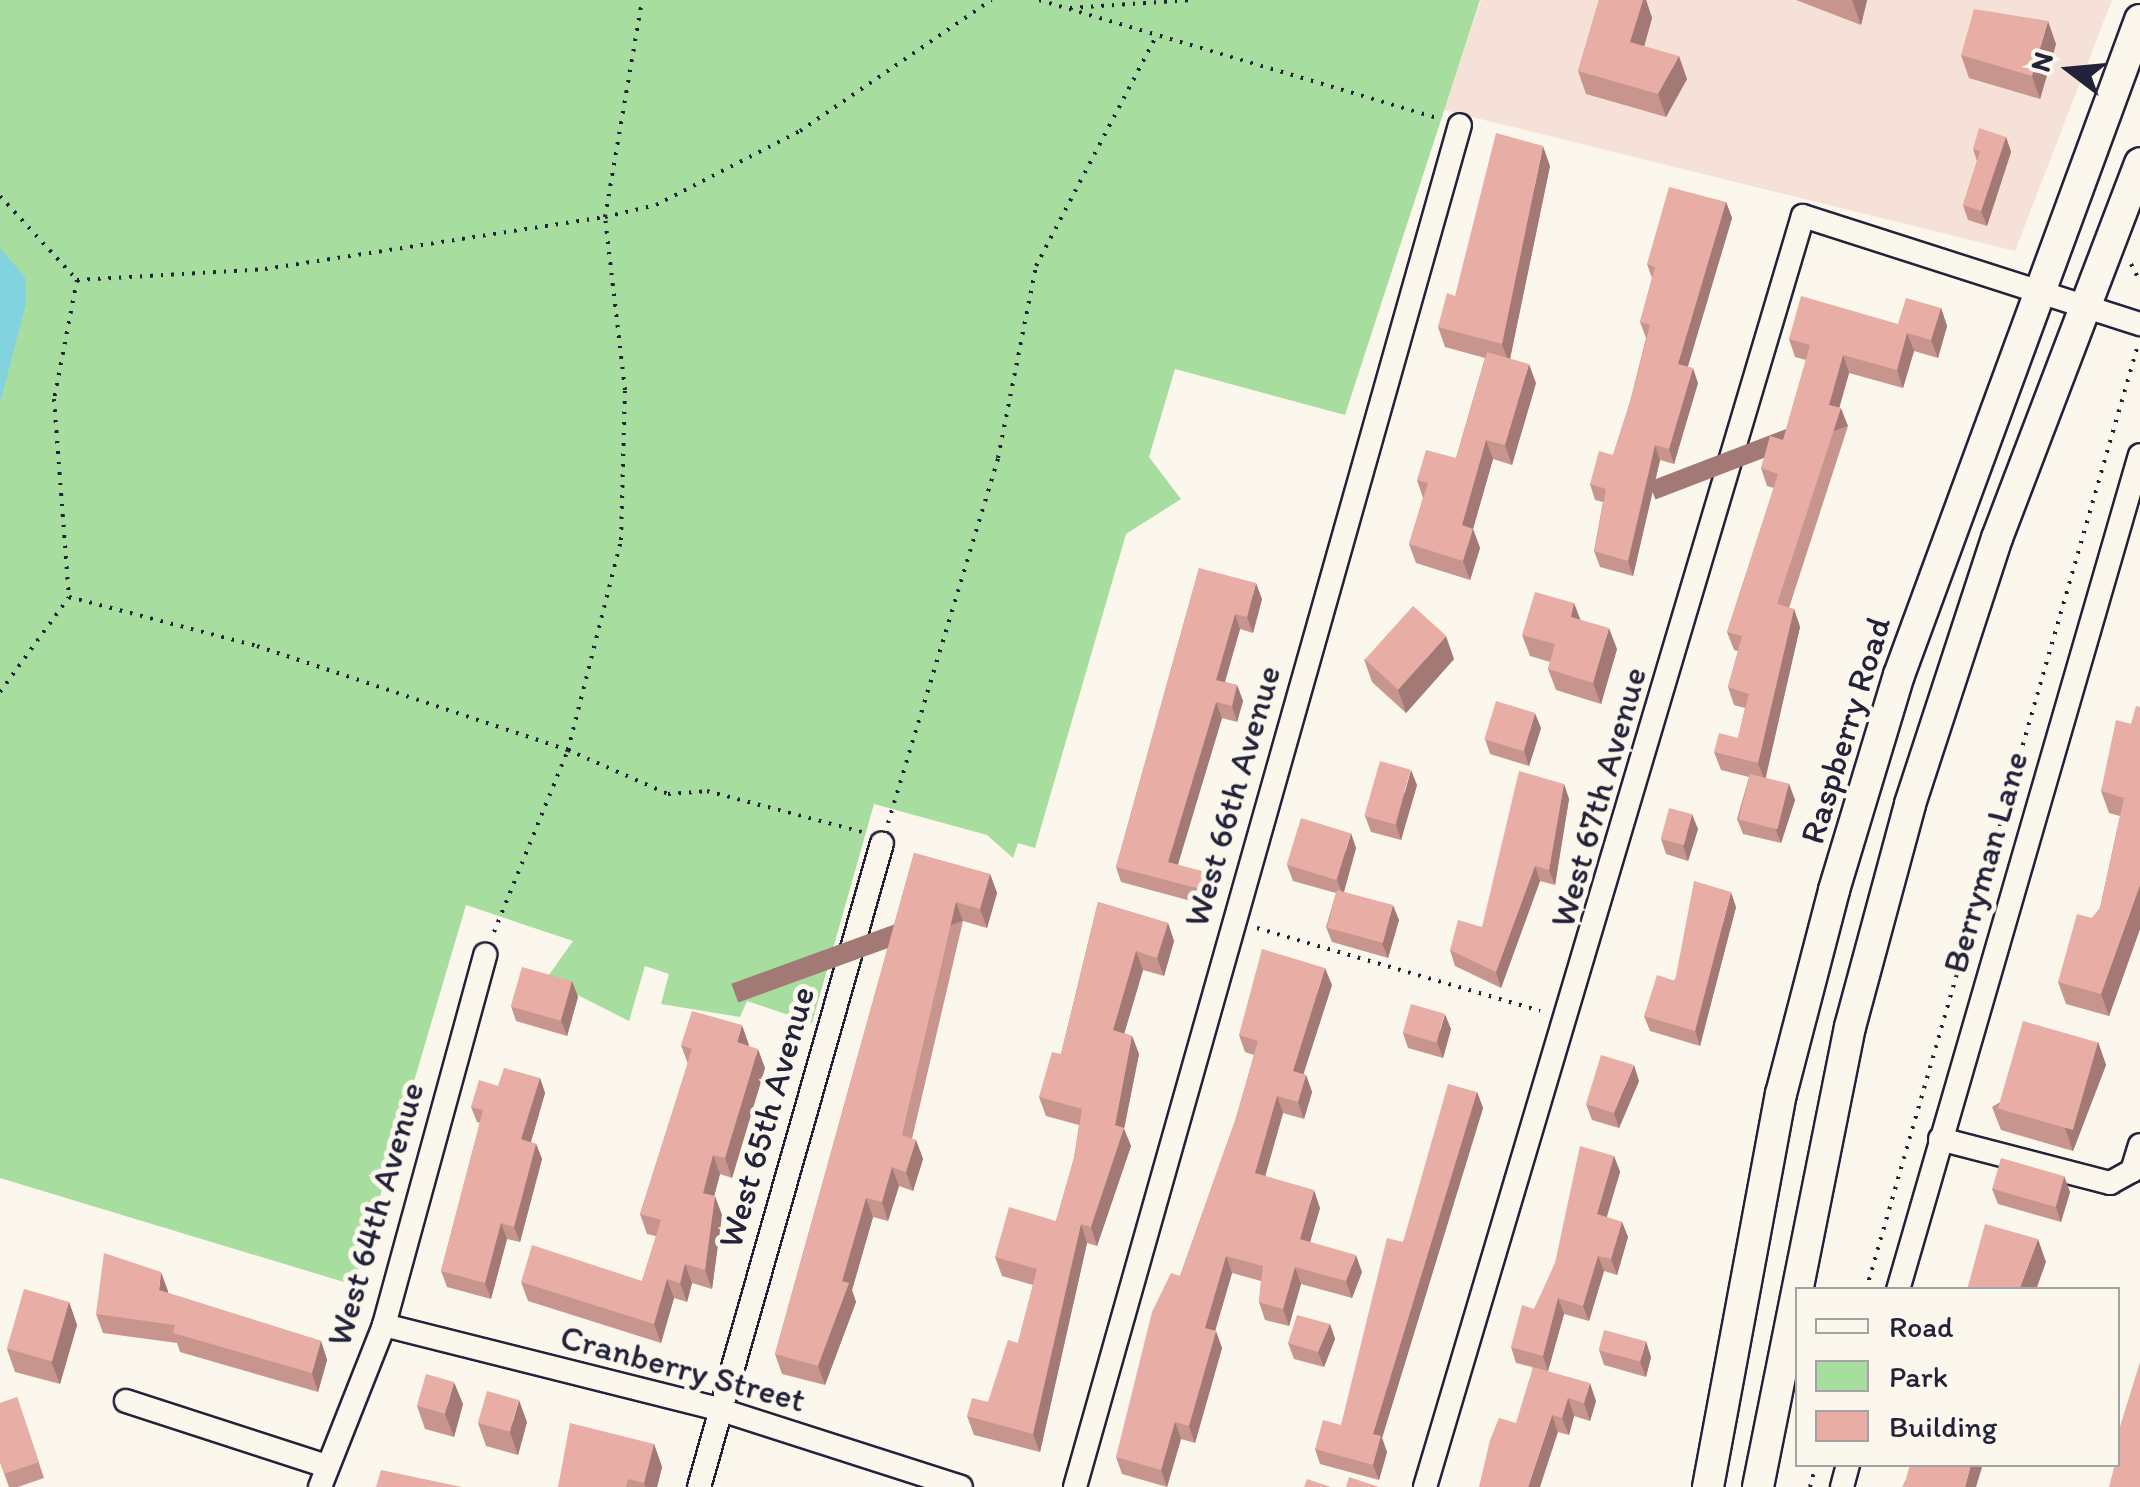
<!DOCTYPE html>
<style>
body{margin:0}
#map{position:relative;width:2140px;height:1487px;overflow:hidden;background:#fbf7ec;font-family:Itim,sans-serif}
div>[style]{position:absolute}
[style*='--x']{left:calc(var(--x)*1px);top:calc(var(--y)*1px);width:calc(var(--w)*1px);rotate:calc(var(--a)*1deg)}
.built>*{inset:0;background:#f5e1d7}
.green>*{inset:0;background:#a8dda0}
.water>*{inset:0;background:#83d2e0}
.path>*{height:4px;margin-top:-2px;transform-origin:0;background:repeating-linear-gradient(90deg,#22223b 0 2.5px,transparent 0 10.5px)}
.roads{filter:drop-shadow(2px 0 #22223b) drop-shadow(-2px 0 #22223b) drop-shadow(0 2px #22223b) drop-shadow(0 -2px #22223b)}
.minor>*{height:22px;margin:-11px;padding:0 11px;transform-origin:11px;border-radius:11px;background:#fbf7ec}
.secondary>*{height:30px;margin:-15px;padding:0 15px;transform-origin:15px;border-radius:15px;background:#fbf7ec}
.wall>*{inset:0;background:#c8958e}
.shaded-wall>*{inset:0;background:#a27974;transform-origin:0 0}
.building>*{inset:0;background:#e8ada5;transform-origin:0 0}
span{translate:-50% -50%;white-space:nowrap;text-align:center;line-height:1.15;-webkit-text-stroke:10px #fbf7ec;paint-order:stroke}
.street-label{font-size:35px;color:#22223b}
.legend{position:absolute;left:1795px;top:1287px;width:325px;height:180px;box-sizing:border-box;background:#fbf7ec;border:2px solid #a4a2a5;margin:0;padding:12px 18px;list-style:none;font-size:30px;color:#22223b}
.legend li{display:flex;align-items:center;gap:20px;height:50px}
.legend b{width:50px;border:2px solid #a4a2a5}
.north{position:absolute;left:2020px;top:20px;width:100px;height:100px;-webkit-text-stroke:8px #fbf7ec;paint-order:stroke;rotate:286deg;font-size:28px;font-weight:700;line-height:40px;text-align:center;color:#22223b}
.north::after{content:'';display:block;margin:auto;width:35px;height:45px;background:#22223b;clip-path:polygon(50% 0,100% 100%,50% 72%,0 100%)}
</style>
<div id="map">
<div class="built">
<i style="clip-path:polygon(1481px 0,2112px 0,2015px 251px,1444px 110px)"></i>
</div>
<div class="green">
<i style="clip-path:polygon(0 0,1480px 0,1345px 415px,1175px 369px,1149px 457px,1181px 499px,1126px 534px,1035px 848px,1018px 843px,1013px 858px,987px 835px,874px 804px,812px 1023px,747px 1001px,740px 1017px,661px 1004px,669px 974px,645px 966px,629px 1021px,546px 979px,573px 941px,466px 905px,354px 1285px,0 1178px)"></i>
</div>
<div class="water">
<i style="clip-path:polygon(0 248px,25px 277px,26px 304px,0 403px)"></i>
</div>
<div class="path">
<i style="--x:1039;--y:0;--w:415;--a:16.5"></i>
<i style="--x:1070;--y:8;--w:122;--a:-3.8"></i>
<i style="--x:0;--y:196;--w:114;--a:47.5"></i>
<i style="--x:77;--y:280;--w:188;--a:-3.3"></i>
<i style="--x:265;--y:269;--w:344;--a:-8.7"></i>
<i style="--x:605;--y:217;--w:52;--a:-13.2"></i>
<i style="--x:656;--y:205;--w:162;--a:-27.2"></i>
<i style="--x:800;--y:131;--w:232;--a:-34.4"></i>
<i style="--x:2131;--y:264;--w:20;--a:63"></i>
<i style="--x:77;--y:280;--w:121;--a:100.9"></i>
<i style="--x:54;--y:399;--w:199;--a:85.7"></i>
<i style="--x:69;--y:597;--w:194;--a:14.6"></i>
<i style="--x:257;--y:646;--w:328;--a:18.5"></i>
<i style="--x:568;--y:750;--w:217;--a:-75.8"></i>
<i style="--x:621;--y:540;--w:150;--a:-88.5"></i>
<i style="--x:625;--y:390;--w:174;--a:-96.6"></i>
<i style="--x:605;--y:217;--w:220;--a:-80.3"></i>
<i style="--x:0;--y:692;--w:117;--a:-54"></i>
<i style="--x:888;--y:823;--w:381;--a:-73.2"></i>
<i style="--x:998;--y:458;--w:196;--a:-78.8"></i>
<i style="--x:1036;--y:266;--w:261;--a:-62.4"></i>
<i style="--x:1257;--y:928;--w:295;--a:16.3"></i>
<i style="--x:494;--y:932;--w:196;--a:-67.9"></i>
<i style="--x:568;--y:750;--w:109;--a:23.7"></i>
<i style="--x:668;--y:794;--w:39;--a:-4"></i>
<i style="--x:707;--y:791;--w:160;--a:14.8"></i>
<i style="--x:1866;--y:1290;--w:980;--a:-73.95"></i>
<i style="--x:1810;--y:1487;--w:24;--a:-75"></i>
</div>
<div class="roads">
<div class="minor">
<i style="--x:1940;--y:1139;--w:176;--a:14.5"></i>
<i style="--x:2110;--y:1183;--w:25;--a:-29"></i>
<i style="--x:2132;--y:1171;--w:27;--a:-73"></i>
<i style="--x:1898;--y:1290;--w:869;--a:-73.84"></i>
<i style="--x:384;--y:1325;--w:344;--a:14.1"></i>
<i style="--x:718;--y:1409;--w:255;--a:17.8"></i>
<i style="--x:126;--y:1401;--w:210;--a:18"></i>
<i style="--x:320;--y:1487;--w:174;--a:-68.4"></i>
<i style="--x:384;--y:1325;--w:384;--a:-74.7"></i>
<i style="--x:699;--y:1487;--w:669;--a:-74.14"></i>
<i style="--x:1075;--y:1487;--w:1415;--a:-74.22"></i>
<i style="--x:1425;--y:1487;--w:1326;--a:-73.44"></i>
<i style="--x:1803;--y:216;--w:354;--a:17.8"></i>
<i style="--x:1842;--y:1487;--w:24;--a:-75"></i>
</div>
<div class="secondary">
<i style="--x:1708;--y:1487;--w:400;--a:-79.5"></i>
<i style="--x:1781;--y:1094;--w:211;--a:-75.4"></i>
<i style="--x:1834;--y:890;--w:225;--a:-73.2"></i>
<i style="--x:1899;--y:675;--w:698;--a:-69.8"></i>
<i style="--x:1758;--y:1487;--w:469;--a:-78.7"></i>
<i style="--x:1850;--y:1027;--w:231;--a:-74.9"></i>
<i style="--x:1910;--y:804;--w:280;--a:-71.9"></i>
<i style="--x:1997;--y:538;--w:401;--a:-69.1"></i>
</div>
</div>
<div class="wall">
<i style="clip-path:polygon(1599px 0,1646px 0,1652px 18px,1644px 46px,1687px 79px,1666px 117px,1586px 94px,1578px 71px)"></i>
<i style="clip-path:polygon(1796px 0,1867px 0,1861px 25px)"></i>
<i style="clip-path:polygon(2056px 44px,2040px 99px,1969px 78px,1961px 55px)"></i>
<i style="clip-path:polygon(2006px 137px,2011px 152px,1987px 226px,1968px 220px,1963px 205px,1977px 161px,1973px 149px)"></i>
<i style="clip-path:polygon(1550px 166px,1510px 358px,1536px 383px,1512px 465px,1493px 459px,1473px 529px,1480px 548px,1470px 580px,1416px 563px,1409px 544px,1423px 498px,1417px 480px,1456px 458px,1485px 358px,1445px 347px,1438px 327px)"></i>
<i style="clip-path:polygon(1726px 202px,1732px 218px,1688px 366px,1698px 383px,1674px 464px,1660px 460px,1633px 576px,1600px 567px,1594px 551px,1603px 502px,1595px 500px,1590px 484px,1613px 455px,1630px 402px,1646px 338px,1640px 322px,1652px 278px,1647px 264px)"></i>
<i style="clip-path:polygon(1941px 308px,1947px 326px,1938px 358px,1914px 351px,1903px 388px,1849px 373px,1839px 408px,1848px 426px,1789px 608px,1794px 609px,1800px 627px,1765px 778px,1789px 784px,1795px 800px,1781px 843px,1743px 834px,1737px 819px,1749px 777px,1721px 770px,1714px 752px,1738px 738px,1745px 708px,1734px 705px,1728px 687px,1738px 651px,1734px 650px,1727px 632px,1774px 488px,1767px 486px,1761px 468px,1783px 440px,1806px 360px,1795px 357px,1789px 339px,1898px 324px)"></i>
<i style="clip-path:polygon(1199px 568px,1262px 599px,1253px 633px,1240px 629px,1225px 682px,1237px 685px,1243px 701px,1237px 722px,1222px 718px,1177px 865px,1205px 872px,1210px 887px,1206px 905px,1121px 882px,1116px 867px)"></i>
<i style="clip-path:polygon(1574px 603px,1580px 620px,1617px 649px,1601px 704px,1556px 690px,1548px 669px,1550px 662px,1530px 656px,1522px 635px)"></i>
<i style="clip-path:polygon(1364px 659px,1454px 659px,1406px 713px,1372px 682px)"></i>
<i style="clip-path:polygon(2140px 707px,2140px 929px,2109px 1016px,2066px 1004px,2058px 982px,2092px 918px,2100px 908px,2120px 816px,2109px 813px,2101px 791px)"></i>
<i style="clip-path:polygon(1541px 728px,1529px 766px,1490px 754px,1485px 739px)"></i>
<i style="clip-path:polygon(1564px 784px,1569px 799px,1555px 885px,1540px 881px,1501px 988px,1455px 966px,1450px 950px,1482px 927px)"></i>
<i style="clip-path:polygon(1417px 785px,1401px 840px,1371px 832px,1365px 816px)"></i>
<i style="clip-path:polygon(1698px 829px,1688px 861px,1666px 854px,1661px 839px)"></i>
<i style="clip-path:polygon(1356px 848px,1344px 892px,1399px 920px,1388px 958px,1332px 942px,1326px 927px,1336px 893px,1293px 881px,1287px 865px)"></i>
<i style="clip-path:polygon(914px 853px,990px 874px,997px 893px,987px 928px,963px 921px,912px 1139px,916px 1140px,923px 1159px,913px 1191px,899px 1186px,888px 1221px,873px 1217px,852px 1290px,856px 1302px,825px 1385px,782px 1374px,775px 1354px)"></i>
<i style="clip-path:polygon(1098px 902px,1168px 923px,1174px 941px,1164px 976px,1143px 970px,1124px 1033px,1132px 1036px,1139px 1054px,1124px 1129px,1131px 1146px,1097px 1246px,1087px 1243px,1040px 1452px,974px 1435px,967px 1416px,988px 1402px,1018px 1343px,1033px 1285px,1002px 1276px,995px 1257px,1056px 1221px,1074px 1158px,1079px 1125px,1046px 1116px,1039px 1097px,1061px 1054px)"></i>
<i style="clip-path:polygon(1736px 907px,1700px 1046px,1650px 1031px,1644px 1016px)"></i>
<i style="clip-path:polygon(572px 981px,578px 997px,567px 1036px,516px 1021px,511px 1006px)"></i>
<i style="clip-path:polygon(1332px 985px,1303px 1074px,1306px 1075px,1312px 1092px,1304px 1119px,1283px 1113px,1265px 1176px,1320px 1208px,1310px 1242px,1362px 1272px,1352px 1298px,1301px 1284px,1289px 1326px,1265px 1320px,1259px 1302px,1261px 1281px,1232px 1273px,1215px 1331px,1222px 1348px,1195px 1443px,1181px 1439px,1167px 1487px,1122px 1474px,1116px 1457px,1236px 1118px,1254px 1055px,1245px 1052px,1239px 1035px)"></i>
<i style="clip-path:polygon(1451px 1029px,1443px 1058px,1408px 1048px,1403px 1033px)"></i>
<i style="clip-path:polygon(2098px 1042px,2106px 1065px,2073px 1151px,2001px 1130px,1992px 1107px)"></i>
<i style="clip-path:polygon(681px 1045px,748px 1045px,765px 1068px,732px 1178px,720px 1174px,714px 1196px,722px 1215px,712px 1289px,692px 1283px,687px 1302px,674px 1298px,661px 1343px,528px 1301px,521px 1282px,642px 1281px,656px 1236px,647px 1234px,640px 1214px,688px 1064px)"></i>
<i style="clip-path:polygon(540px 1078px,545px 1093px,531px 1142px,536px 1144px,542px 1159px,520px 1242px,507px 1239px,491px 1299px,447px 1287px,441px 1271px,480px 1123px,477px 1122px,471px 1107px,498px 1086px)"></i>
<i style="clip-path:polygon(1639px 1081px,1619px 1128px,1592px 1120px,1586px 1104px)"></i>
<i style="clip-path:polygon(1477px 1092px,1483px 1108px,1382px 1438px,1387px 1452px,1379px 1480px,1320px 1464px,1315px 1449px,1341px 1425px,1403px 1242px)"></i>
<i style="clip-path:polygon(1614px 1156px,1620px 1172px,1606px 1217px,1622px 1222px,1628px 1237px,1617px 1275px,1604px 1271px,1589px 1321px,1564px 1314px,1548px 1371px,1596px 1401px,1590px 1421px,1574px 1416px,1569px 1435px,1558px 1432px,1532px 1367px,1516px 1363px,1511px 1347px,1534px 1309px)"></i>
<i style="clip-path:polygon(2064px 1176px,2070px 1192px,2061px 1222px,1998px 1204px,1992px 1189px)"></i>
<i style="clip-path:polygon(168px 1291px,168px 1293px,321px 1341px,327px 1360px,318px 1392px,180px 1352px,177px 1343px,103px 1333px,96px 1314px)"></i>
<i style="clip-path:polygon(69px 1302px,77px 1325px,60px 1384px,15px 1372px,7px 1349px)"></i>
<i style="clip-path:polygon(1330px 1324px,1335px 1339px,1324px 1367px,1294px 1359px,1288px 1343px)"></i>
<i style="clip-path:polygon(1599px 1350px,1651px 1357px,1646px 1377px,1604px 1365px)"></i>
<i style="clip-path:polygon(17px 1397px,44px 1478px,18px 1487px,9px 1487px,0 1462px)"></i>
<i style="clip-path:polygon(463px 1404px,454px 1437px,425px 1429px,417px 1406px)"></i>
<i style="clip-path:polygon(527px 1422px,518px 1455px,486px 1446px,478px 1423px)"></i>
<i style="clip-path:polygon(654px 1444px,662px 1467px,657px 1487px,558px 1487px)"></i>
</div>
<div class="shaded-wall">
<i style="clip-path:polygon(1643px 0,1646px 0,1652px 18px,1639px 65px,1630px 42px)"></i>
<i style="clip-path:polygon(1852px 0,1867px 0,1861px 25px)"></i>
<i style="clip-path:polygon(2048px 21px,2056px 44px,2040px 99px,2032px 76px)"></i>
<i style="clip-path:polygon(1679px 56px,1687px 79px,1666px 117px,1658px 94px)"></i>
<i style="clip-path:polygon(2006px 137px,2011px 152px,1987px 226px,1981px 211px)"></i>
<i style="clip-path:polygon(1543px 146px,1550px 166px,1509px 364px,1502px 344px)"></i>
<i style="clip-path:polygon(1726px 202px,1732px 218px,1684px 379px,1678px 364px)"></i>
<i style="clip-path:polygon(1941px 308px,1947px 326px,1938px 358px,1931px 340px)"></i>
<i style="clip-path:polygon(1907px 333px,1914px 351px,1903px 388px,1897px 370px)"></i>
<i style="clip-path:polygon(1843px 355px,1849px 373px,1835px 423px,1829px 405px)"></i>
<i style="clip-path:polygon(1529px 364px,1536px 383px,1512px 465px,1505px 445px)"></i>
<i style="clip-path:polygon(1693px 368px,1698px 383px,1674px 464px,1669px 449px)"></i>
<i style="left:1841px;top:408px;width:19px;height:206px;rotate:69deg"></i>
<i style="clip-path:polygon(1486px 440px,1493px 459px,1473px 529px,1480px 548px,1470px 580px,1463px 561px,1462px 525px)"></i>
<i style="clip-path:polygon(1655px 445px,1660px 460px,1633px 576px,1628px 561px)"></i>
<i style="clip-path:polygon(1256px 583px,1262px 599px,1253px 633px,1247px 617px)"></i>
<i style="clip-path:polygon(1574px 603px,1582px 624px,1571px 617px)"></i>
<i style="clip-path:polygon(1794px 609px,1800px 627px,1765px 781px,1758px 763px)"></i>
<i style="clip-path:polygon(1235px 614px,1240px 629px,1221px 695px,1216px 680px)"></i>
<i style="clip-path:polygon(1609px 628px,1617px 649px,1601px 704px,1593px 683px)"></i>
<i style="clip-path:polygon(1446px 636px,1454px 659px,1406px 713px,1398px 690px)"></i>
<i style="clip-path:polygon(1237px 685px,1243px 701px,1237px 722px,1232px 706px)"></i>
<i style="clip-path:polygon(1216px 702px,1222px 718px,1174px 878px,1168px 862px)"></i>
<i style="clip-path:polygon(1535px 713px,1541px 728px,1529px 766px,1524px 751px)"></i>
<i style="clip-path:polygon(1411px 770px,1417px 785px,1401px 840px,1396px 825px)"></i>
<i style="clip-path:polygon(1564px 784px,1569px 799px,1555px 885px,1549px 870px)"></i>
<i style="clip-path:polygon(1789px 784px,1795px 800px,1781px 843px,1775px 828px)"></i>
<i style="clip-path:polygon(1692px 814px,1698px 829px,1688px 861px,1683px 845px)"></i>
<i style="clip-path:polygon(1351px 833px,1356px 848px,1343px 895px,1337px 880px)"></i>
<i style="clip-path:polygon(1535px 866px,1540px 881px,1501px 988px,1496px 972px)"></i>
<i style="clip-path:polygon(1205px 872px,1210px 887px,1206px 905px,1200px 889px)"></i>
<i style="clip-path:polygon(990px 874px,997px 893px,987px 928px,980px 909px)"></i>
<i style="clip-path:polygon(2140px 885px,2140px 929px,2109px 1016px,2101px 994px)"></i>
<i style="clip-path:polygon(1731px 892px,1736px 907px,1700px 1046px,1695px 1031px)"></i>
<i style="left:956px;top:902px;width:20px;height:239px;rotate:70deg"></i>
<i style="clip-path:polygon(1393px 905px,1399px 920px,1388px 958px,1382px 943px)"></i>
<i style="clip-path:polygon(1168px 923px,1174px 941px,1164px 976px,1157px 958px)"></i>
<i style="clip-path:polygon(1136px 951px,1143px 970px,1120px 1048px,1113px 1030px)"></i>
<i style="clip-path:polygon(1325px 968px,1332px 985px,1299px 1088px,1293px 1071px)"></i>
<i style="clip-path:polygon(572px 981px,578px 997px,567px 1036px,561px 1020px)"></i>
<i style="clip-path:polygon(1445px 1014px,1451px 1029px,1443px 1058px,1437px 1042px)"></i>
<i style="clip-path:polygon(742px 1025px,749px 1045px,744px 1061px,737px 1042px)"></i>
<i style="clip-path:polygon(1132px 1036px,1139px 1054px,1124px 1129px,1131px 1146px,1097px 1246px,1091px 1227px,1115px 1125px)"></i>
<i style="clip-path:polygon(2098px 1042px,2106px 1065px,2073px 1151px,2065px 1128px)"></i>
<i style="clip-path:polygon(758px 1049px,765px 1068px,732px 1178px,725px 1158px)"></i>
<i style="clip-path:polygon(1634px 1065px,1639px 1081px,1619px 1128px,1614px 1113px)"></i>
<i style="clip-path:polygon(1306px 1075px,1312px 1092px,1304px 1119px,1298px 1102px)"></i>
<i style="clip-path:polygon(540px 1078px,545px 1093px,527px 1155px,521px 1139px)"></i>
<i style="clip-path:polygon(1477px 1092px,1483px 1108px,1382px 1438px,1387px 1452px,1379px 1480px,1373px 1465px,1373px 1434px)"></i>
<i style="clip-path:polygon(1277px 1096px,1283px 1113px,1261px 1191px,1255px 1173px)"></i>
<i style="clip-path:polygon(916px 1140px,923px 1159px,913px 1191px,906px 1172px)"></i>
<i style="clip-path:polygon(536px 1144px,542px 1159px,520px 1242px,514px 1227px)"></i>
<i style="clip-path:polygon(713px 1155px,720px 1174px,710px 1212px,703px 1193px)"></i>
<i style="clip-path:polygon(1614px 1156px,1620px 1172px,1603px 1230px,1597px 1214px)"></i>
<i style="clip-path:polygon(892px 1167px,899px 1186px,888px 1221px,882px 1202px)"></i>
<i style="clip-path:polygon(2064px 1176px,2070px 1192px,2061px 1222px,2056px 1207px)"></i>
<i style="clip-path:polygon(1314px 1190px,1320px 1208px,1306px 1256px,1300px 1239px)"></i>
<i style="clip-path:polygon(715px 1196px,722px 1215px,712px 1289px,705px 1270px)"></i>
<i style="clip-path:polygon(866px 1198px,873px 1217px,852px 1290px,856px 1302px,825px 1385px,818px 1366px)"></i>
<i style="clip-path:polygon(1622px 1222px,1628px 1237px,1617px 1275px,1611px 1259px)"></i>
<i style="clip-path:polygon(501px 1223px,507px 1239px,491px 1299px,485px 1283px)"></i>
<i style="clip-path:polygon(1081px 1224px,1087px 1243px,1040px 1452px,1033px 1434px)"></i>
<i style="clip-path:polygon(2038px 1239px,2046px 1262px,2036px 1290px,2019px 1290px)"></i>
<i style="clip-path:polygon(1356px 1255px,1362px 1272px,1352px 1298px,1346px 1281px)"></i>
<i style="clip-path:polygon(1226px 1256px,1232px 1273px,1211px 1345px,1205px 1328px)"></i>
<i style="clip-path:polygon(1598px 1256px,1604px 1271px,1589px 1321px,1583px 1306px)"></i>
<i style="clip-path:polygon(685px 1264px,692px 1283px,687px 1302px,680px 1283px)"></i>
<i style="clip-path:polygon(1295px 1267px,1301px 1284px,1289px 1326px,1283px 1309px)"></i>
<i style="clip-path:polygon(161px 1272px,168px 1291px,166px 1309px,159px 1290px)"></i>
<i style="clip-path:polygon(667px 1279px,674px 1298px,661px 1343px,654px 1324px)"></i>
<i style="clip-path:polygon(1558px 1298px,1564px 1314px,1548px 1371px,1543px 1356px)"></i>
<i style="clip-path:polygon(69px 1302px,77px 1325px,60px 1384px,51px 1361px)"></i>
<i style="clip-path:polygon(1330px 1324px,1335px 1339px,1324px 1367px,1318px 1352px)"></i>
<i style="clip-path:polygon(1216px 1331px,1222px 1348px,1195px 1443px,1189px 1426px)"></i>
<i style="clip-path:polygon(321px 1341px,327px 1360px,318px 1392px,312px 1373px)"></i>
<i style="clip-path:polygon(1646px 1341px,1651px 1357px,1646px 1377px,1640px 1362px)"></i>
<i style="clip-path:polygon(454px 1382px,463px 1404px,454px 1437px,445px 1414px)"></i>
<i style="clip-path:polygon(1590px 1383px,1596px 1401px,1590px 1421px,1584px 1403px)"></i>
<i style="clip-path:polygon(1568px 1398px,1574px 1416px,1569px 1435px,1562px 1418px)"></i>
<i style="clip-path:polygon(519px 1400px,527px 1422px,518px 1455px,510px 1432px)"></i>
<i style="clip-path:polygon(1552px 1415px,1558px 1432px,1540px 1487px,1528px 1487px)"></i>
<i style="clip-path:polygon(1175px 1422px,1181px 1439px,1167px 1487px,1161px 1470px)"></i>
<i style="clip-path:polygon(654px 1444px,662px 1467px,657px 1487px,646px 1487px,644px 1483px)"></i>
<i style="clip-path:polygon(1971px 1464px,1983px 1464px,1976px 1487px,1965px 1487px)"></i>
</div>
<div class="building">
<i style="clip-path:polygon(1599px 0,1643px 0,1630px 42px,1679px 56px,1658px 94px,1578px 71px)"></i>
<i style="clip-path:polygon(1974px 9px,2048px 21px,2032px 76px,1961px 55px)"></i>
<i style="clip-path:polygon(1979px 128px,2006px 137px,1981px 211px,1963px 205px,1980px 151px,1973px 149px)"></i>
<i style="clip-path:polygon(1496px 133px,1543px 146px,1502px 344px,1438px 327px,1447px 293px,1455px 296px)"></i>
<i style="clip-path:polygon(1669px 187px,1726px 202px,1678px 364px,1693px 368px,1669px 449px,1655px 445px,1628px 561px,1594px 551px,1606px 489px,1590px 484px,1599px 451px,1613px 455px,1630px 402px,1650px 325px,1640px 322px,1655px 267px,1647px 264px)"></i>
<i style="clip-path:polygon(1801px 296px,1898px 324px,1906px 298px,1941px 308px,1931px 340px,1907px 333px,1897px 370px,1843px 355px,1829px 405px,1841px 408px,1777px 604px,1794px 609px,1758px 763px,1714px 752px,1719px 733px,1738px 738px,1749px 694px,1728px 687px,1742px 636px,1727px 632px,1778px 474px,1761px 468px,1770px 436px,1783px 440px,1810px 345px,1789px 339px)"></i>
<i style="clip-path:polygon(1487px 352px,1529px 364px,1505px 445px,1486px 440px,1462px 525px,1473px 529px,1463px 561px,1409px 544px,1428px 483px,1417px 480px,1426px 450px,1456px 458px)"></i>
<i style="clip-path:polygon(1199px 568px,1256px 583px,1247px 617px,1235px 614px,1216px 680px,1237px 685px,1232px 706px,1216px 702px,1168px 862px,1205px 872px,1200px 889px,1116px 867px)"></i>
<i style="clip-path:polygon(1535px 592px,1574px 603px,1571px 617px,1609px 628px,1593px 683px,1548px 669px,1555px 644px,1522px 635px)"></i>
<i style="left:1413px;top:606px;width:45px;height:72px;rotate:42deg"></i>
<i style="left:1496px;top:701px;width:41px;height:40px;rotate:17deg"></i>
<i style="clip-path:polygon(2136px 706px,2140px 707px,2140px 885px,2101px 994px,2058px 982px,2077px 914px,2092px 918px,2100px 908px,2124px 798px,2101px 791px,2116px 720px,2131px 724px)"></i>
<i style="left:1380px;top:761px;width:32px;height:57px;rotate:16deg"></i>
<i style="clip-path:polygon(1519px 771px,1564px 784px,1549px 870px,1535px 866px,1496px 972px,1450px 950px,1458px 920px,1482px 927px)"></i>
<i style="left:1750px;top:774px;width:40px;height:47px;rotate:14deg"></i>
<i style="left:1669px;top:808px;width:24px;height:32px;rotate:15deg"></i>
<i style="left:1301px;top:818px;width:52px;height:49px;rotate:17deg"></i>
<i style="clip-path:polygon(914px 853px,990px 874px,980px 909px,956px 902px,902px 1135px,916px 1140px,906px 1172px,892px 1167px,882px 1202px,866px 1198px,842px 1281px,849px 1283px,818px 1366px,775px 1354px)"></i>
<i style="clip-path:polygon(1694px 881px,1731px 892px,1695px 1031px,1644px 1016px,1657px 975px,1675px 981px)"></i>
<i style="left:1337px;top:890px;width:58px;height:39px;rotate:15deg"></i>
<i style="clip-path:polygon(1098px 902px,1168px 923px,1157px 958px,1136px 951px,1113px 1030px,1132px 1036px,1115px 1125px,1124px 1128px,1091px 1227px,1081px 1224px,1033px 1434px,967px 1416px,972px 1398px,988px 1402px,1008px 1340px,1018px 1343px,1037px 1269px,995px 1257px,1009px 1207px,1056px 1221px,1074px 1158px,1082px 1109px,1039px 1097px,1052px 1052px,1061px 1054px)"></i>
<i style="clip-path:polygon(1262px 949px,1325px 968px,1293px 1071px,1306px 1075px,1298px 1102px,1277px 1096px,1255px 1173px,1314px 1190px,1300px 1239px,1356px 1255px,1346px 1281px,1295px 1267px,1283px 1309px,1259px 1302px,1263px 1266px,1226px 1256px,1205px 1328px,1216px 1331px,1189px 1426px,1175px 1422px,1161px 1470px,1116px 1457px,1152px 1312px,1171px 1273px,1180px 1276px,1236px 1118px,1258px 1041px,1239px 1035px)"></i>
<i style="left:522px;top:967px;width:52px;height:41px;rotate:16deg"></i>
<i style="left:1411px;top:1004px;width:35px;height:30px;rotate:16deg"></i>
<i style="clip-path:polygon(692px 1011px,742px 1025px,737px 1042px,758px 1049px,725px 1158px,713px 1155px,703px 1193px,715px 1196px,705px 1270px,685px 1264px,680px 1283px,667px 1279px,654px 1324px,521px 1282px,532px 1245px,642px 1281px,661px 1220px,640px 1214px,692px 1049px,681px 1045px)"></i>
<i style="left:2023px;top:1021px;width:78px;height:91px;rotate:16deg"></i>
<i style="clip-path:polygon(1601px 1055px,1634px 1065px,1614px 1113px,1586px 1104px)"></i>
<i style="clip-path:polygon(504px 1068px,540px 1078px,521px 1139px,536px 1144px,514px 1227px,501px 1223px,485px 1283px,441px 1271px,483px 1110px,471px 1107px,479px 1080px,498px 1086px)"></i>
<i style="clip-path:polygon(1448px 1084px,1477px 1092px,1373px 1434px,1381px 1436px,1373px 1465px,1315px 1449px,1323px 1420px,1341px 1425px,1387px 1238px,1403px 1242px)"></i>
<i style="clip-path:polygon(1580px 1146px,1614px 1156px,1597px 1214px,1622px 1222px,1611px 1259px,1598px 1256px,1583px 1306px,1558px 1298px,1543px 1356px,1511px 1347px,1522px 1305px,1534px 1309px,1555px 1263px)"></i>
<i style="left:2001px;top:1158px;width:66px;height:32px;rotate:16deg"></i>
<i style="clip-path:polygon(1985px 1224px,2038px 1239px,2019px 1290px,1967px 1290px)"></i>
<i style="clip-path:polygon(104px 1253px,161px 1272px,159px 1290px,321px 1341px,312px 1373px,173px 1333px,175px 1325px,96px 1314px)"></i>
<i style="left:24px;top:1289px;width:47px;height:62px;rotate:16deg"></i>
<i style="clip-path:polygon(1297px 1315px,1330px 1324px,1318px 1352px,1288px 1343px)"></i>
<i style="left:1604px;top:1330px;width:43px;height:21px;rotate:15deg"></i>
<i style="clip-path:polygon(2140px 1362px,2140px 1487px,2109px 1487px,2115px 1464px,2118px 1464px,2118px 1433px)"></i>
<i style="clip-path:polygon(1533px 1367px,1590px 1383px,1584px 1403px,1568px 1398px,1562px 1418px,1552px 1415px,1528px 1487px,1479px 1487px,1490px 1440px,1499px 1418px,1516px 1423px)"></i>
<i style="left:426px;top:1374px;width:29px;height:33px;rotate:16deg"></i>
<i style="left:487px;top:1391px;width:33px;height:33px;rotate:16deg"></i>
<i style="clip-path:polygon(17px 1397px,39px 1462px,4px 1474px,0 1462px,0 1403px)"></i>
<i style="clip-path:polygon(570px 1423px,654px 1444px,644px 1483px,628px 1479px,626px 1487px,558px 1487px)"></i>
<i style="clip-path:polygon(1910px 1464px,1971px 1464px,1965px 1487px,1902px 1487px,1906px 1479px)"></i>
<i style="clip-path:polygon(381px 1470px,462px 1487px,376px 1487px)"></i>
<i style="clip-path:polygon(1349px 1477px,1379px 1487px,1346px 1487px)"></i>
<i style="clip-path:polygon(1307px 1479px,1331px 1487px,1304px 1487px)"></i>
</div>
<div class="street-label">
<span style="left:1845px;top:730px;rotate:-73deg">Raspberry Road</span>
<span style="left:1232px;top:796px;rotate:-74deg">West 66th Avenue</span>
<span style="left:1598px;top:797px;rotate:-74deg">West 67th Avenue</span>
<span style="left:1985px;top:862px;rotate:-74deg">Berryman Lane</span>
<span style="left:766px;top:1117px;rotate:-74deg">West 65th Avenue</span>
<span style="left:375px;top:1214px;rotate:-74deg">West 64th Avenue</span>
<span style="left:683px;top:1368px;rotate:15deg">Cranberry Street</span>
</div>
<ul class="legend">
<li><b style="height:12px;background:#fbf7ec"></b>Road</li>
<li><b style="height:28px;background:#a8dda0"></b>Park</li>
<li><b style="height:28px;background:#e8ada5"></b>Building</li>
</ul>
<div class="north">N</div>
</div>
